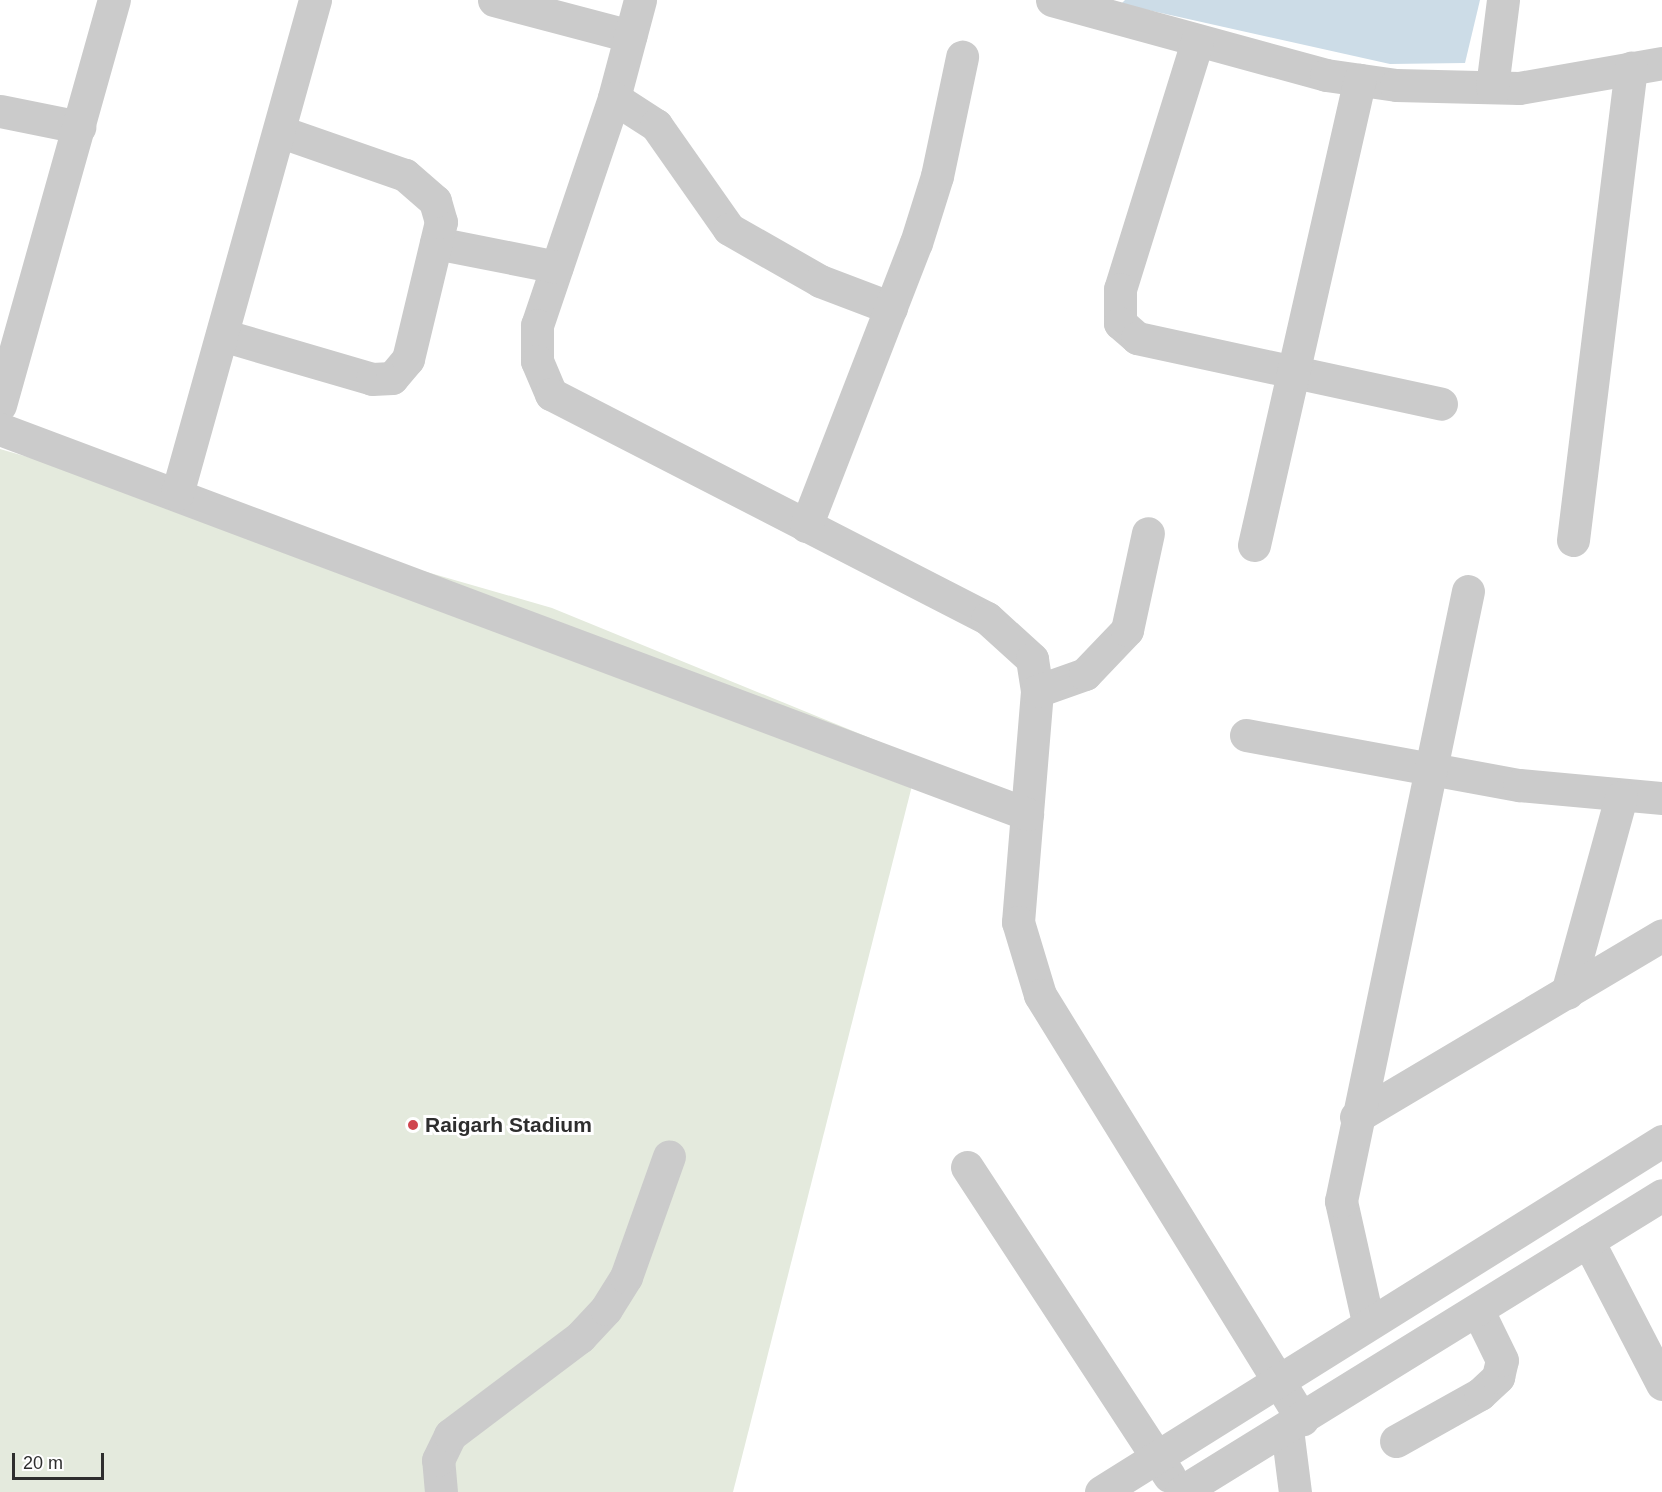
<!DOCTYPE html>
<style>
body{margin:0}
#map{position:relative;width:1662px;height:1492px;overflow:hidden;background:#fff;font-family:Arial,sans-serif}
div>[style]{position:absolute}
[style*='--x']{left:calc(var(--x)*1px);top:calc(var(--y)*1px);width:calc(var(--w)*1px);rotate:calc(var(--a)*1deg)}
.green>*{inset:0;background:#e4eadd}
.water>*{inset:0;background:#ccdce7}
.minor>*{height:33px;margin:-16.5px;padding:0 16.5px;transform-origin:16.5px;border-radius:16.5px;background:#cbcbcb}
.dots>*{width:16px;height:16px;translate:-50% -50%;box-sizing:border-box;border:3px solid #fff;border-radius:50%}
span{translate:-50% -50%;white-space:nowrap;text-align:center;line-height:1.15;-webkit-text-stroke:6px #fff;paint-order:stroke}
.poi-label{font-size:21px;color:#2e2e2e;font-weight:700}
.left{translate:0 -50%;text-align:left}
.scale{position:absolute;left:12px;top:1453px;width:92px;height:27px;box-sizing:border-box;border:3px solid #2e2e2e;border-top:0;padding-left:8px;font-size:18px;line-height:21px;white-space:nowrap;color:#2e2e2e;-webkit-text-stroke:4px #fff;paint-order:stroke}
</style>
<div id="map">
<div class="green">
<i style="clip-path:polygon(0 449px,552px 608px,919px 758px,733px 1492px,0 1492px)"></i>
</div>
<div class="water">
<i style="clip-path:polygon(1125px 0,1480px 0,1465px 63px,1390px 64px,1121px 4px)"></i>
</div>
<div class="minor">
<i style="--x:494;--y:0;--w:141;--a:14.8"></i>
<i style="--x:640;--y:0;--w:101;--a:104.9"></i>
<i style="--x:614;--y:98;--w:240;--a:108.7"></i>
<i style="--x:537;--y:325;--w:36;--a:90"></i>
<i style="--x:537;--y:361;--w:36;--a:67"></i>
<i style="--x:551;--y:394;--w:490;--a:27.2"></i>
<i style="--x:987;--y:618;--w:61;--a:42.3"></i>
<i style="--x:1032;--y:659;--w:32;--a:81"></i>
<i style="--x:1037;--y:691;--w:232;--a:94.7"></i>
<i style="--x:1018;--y:922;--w:76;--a:73.2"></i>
<i style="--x:1040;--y:995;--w:499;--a:58.3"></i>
<i style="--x:1052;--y:0;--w:284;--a:15.3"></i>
<i style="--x:1326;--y:75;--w:71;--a:8.1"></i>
<i style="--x:1396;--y:85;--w:123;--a:1.4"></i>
<i style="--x:1519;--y:88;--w:145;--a:-9.9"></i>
<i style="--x:1197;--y:42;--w:259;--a:107.3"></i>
<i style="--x:1120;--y:289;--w:34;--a:90"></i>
<i style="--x:1120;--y:323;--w:23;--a:41"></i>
<i style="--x:1137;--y:338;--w:311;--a:12.2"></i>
<i style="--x:1492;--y:87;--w:88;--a:-82.8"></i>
<i style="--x:614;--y:98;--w:50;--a:32.7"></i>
<i style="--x:656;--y:125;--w:127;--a:54.9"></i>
<i style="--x:729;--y:229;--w:105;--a:29.7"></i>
<i style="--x:820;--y:281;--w:76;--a:20.8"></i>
<i style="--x:0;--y:111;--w:81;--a:11.4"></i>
<i style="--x:436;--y:243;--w:123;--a:11.2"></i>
<i style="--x:222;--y:335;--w:156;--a:16.3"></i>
<i style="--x:372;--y:379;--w:20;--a:-3"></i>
<i style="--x:392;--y:378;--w:25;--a:-50"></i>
<i style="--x:408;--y:359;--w:141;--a:-76.5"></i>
<i style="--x:441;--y:222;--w:22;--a:-106"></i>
<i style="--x:435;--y:201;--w:40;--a:-139"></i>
<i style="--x:405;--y:175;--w:133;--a:-160.8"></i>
<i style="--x:0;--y:405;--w:421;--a:-74.3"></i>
<i style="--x:0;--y:429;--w:1097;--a:20.55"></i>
<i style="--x:177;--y:494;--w:513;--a:-74.39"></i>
<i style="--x:806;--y:526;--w:304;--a:-68.8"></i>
<i style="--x:916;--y:243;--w:70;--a:-72.6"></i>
<i style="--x:937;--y:176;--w:122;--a:-78.1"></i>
<i style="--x:1573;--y:540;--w:476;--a:-83"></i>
<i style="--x:1254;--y:545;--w:477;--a:-77.2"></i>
<i style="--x:1037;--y:691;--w:51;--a:-19.5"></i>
<i style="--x:1085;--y:674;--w:61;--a:-46.3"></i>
<i style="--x:1127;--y:630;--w:99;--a:-77.8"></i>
<i style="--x:1246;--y:735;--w:278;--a:10.4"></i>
<i style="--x:1519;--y:785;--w:144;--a:5.2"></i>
<i style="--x:1567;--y:993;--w:203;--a:-74.6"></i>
<i style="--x:1356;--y:1117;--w:356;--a:-30.7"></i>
<i style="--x:967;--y:1167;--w:369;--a:56.8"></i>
<i style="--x:1588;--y:1241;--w:161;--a:62.6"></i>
<i style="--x:1368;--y:1322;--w:124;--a:-102.6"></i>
<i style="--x:1341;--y:1201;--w:623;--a:-78.24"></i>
<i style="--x:1287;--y:1429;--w:64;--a:82.8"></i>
<i style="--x:1396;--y:1441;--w:96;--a:-29.2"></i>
<i style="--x:1480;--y:1394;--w:25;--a:-43"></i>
<i style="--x:1498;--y:1377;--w:17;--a:-77"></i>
<i style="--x:1502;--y:1360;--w:55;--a:-116.1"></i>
<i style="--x:441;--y:1492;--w:32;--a:-95"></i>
<i style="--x:438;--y:1460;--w:28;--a:-64"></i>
<i style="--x:450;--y:1435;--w:163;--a:-37"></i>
<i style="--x:580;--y:1337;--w:38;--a:-47"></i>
<i style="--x:606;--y:1309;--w:38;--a:-58"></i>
<i style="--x:626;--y:1277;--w:128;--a:-70.4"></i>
<i style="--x:1101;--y:1492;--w:662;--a:-32.03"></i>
<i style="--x:1181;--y:1492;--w:565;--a:-31.69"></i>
</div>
<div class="dots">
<i style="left:413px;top:1125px;background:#d0454e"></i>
</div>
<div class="poi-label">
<span class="left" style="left:425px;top:1125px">Raigarh Stadium</span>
</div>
<div class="scale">20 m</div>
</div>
